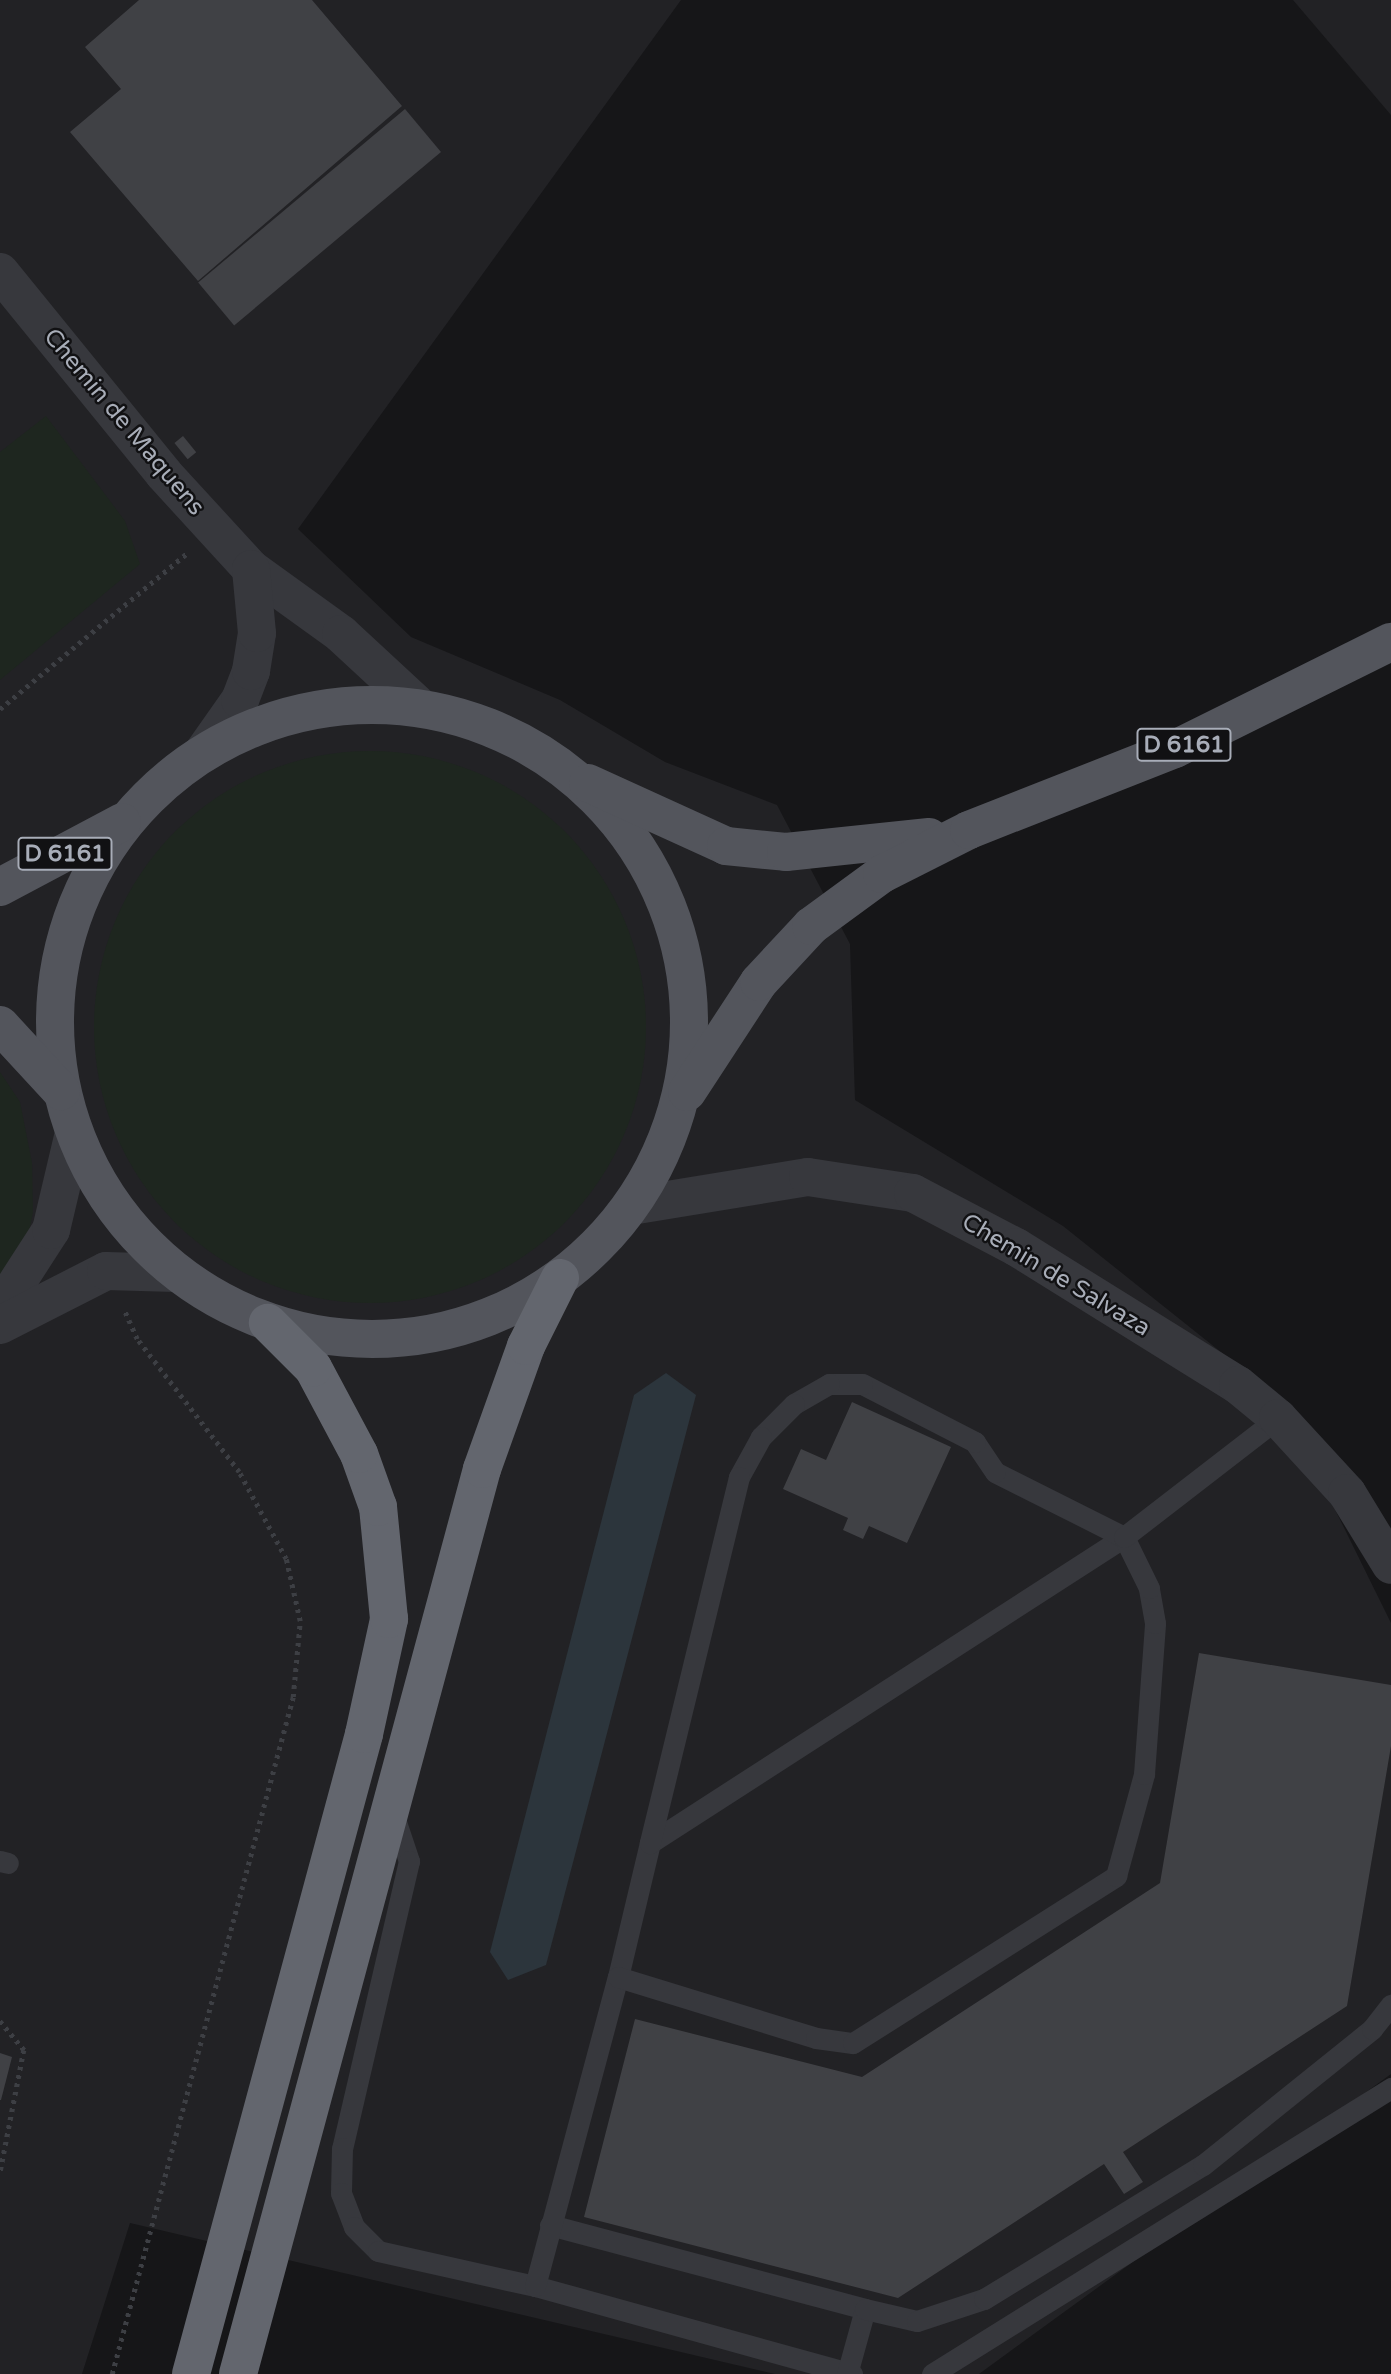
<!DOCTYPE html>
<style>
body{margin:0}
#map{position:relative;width:1391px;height:2374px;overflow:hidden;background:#161618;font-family:"Varela Round",sans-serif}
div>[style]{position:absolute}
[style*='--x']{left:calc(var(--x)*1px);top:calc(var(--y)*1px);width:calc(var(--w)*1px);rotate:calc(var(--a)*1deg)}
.built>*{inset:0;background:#222225}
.green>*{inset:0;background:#1e261f}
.round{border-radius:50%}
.water>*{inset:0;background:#2c353c}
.building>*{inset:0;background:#404145;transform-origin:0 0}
.path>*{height:4.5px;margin-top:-2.25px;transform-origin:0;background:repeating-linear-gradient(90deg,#3d3f44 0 3.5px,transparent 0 8.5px)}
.service>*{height:21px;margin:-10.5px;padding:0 10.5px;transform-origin:10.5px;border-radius:10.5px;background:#37383d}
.minor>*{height:38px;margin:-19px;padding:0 19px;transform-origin:19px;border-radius:19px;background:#37383d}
.primary>*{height:38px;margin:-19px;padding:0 19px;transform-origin:19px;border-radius:19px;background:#53555c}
.primary>.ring{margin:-19px;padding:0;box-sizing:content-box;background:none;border:38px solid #53555c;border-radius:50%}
.motorway>*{height:38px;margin:-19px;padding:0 19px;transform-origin:19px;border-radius:19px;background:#63666e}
span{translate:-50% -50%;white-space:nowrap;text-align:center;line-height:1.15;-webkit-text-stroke:5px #111113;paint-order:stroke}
.shield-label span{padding:2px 5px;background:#111113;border:2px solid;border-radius:5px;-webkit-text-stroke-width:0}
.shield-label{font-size:23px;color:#a8adb8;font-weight:700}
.street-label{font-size:24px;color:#a8adb8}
</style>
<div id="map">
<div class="built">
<i style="clip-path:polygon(0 0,681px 0,298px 529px,411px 637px,560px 700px,665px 762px,777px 805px,850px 944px,855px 1100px,1063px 1226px,1281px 1400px,1391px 1623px,1391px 2074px,979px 2374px,775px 2374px,130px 2223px,82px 2374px,0 2374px)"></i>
<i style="clip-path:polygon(1293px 0,1391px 0,1391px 115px)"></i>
</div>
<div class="green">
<i style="clip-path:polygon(46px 416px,125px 521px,140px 564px,0 680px,0 452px)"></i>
<i class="round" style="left:94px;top:751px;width:552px;height:552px"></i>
<i style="clip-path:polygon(0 1072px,20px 1102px,32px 1163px,33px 1212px,26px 1247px,0 1287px)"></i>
</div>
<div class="water">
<i style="clip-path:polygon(666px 1373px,696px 1395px,546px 1965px,508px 1980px,490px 1952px,634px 1395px)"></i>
</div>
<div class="building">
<i style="clip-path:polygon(139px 0,312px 0,402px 106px,198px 281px,70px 132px,121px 89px,85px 47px)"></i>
<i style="left:405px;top:109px;width:56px;height:270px;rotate:50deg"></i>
<i style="left:183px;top:436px;width:21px;height:11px;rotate:51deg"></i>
<i style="clip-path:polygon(852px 1402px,951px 1447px,907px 1543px,869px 1526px,863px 1539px,843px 1530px,848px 1518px,783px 1489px,801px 1449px,826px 1460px)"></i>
<i style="clip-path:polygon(1199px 1653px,1391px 1685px,1391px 1746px,1347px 2006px,1123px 2152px,1143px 2182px,1124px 2194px,1104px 2164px,898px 2298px,584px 2217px,635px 2019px,862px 2077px,1160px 1883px)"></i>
<i style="clip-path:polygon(0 2053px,12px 2057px,1px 2100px,0 2100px)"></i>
</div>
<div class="path">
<i style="--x:0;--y:709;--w:244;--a:-39.8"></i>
<i style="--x:0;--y:2021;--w:38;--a:50"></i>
<i style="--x:24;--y:2050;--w:125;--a:101"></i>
<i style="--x:112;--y:2374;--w:701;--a:-75.03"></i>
<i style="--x:293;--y:1697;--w:76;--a:-84.7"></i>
<i style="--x:300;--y:1621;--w:64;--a:-102.7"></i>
<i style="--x:286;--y:1559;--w:99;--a:-118.4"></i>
<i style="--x:239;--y:1472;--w:168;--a:-127.5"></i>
<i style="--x:137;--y:1339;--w:32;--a:-114"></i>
</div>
<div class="service">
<i style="--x:393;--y:1813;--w:51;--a:71.6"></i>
<i style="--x:409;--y:1861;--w:295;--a:103.1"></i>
<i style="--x:342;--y:2148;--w:45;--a:91.3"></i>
<i style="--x:341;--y:2193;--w:36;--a:69"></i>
<i style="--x:354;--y:2227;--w:34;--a:45"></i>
<i style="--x:378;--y:2251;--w:161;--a:12.6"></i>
<i style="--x:535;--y:2286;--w:329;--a:15.5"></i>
<i style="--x:0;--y:1861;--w:8;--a:14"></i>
<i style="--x:618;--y:1977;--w:138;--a:-76.6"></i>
<i style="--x:650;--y:1843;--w:564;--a:-32.85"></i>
<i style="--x:1124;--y:1537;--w:144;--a:-153.3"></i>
<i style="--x:995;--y:1472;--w:36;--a:-124"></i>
<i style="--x:975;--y:1442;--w:127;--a:-152.8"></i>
<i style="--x:862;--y:1384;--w:33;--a:180"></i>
<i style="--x:829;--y:1384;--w:40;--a:150.3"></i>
<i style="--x:794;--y:1404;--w:47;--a:135"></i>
<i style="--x:761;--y:1437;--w:46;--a:118.8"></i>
<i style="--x:739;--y:1477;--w:377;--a:103.7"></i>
<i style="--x:550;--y:2225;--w:326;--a:14.9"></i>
<i style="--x:535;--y:2286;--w:320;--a:-75"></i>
<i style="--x:618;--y:1977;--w:207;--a:17.1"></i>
<i style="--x:816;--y:2038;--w:37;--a:8"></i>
<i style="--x:853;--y:2043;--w:312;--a:-32.4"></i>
<i style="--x:1116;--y:1876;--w:106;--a:-74.6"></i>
<i style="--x:1144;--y:1774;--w:151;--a:-85.8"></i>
<i style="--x:1155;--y:1623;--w:36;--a:-100"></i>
<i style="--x:1149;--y:1588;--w:57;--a:-116.1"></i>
<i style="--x:1124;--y:1537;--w:195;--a:-37.7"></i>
<i style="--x:847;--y:2374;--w:67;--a:-74.5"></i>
<i style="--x:865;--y:2309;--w:53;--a:13"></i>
<i style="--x:917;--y:2321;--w:71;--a:-18.2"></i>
<i style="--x:984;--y:2299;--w:257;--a:-31.5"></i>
<i style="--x:1203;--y:2165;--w:217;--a:-38.8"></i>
<i style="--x:1372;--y:2029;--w:31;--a:-52"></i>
<i style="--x:932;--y:2374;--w:541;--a:-31.93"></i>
</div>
<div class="minor">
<i style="--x:0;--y:272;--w:260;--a:50.9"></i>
<i style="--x:164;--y:474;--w:129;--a:47.5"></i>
<i style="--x:251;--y:569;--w:111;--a:35.8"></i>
<i style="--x:341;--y:634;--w:109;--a:42.8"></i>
<i style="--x:202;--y:754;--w:66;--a:-54.9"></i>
<i style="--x:240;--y:700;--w:31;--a:-69"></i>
<i style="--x:251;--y:671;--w:38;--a:-81"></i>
<i style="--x:257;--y:633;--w:64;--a:-95.4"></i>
<i style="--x:631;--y:1206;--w:179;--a:-9.3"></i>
<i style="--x:808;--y:1177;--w:106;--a:8.7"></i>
<i style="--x:913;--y:1193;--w:116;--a:27.7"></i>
<i style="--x:1016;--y:1247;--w:261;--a:31.9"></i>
<i style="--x:1238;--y:1385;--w:52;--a:39.5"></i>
<i style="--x:1278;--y:1418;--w:102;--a:47.4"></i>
<i style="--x:1347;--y:1493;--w:84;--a:58.6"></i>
<i style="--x:0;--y:1309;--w:94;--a:-57.2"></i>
<i style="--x:51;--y:1230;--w:100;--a:-76.7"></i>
<i style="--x:0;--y:1325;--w:119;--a:-27"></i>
<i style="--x:106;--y:1271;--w:70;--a:1.6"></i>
</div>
<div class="primary">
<i class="ring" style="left:55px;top:705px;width:596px;height:596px"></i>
<i style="--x:588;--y:783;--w:152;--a:24.5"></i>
<i style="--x:726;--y:846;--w:60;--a:5.7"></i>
<i style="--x:786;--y:852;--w:144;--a:-6"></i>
<i style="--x:0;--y:887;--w:138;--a:-28"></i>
<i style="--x:0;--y:1025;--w:90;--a:47.3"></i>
<i style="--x:687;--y:1092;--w:131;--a:-56.8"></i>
<i style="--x:759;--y:982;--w:76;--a:-47.1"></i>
<i style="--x:811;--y:926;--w:88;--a:-36.2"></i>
<i style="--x:882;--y:874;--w:97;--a:-26.8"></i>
<i style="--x:969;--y:830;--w:221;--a:-21.5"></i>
<i style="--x:1175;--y:749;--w:241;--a:-26.4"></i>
</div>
<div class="motorway">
<i style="--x:191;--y:2374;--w:663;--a:-74.87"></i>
<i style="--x:364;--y:1734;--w:118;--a:-77.7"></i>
<i style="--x:389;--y:1619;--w:113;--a:-95.6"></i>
<i style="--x:378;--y:1507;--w:56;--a:-109.7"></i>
<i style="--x:359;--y:1454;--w:98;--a:-118.1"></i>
<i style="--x:313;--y:1368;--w:64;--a:-135"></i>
<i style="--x:238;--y:2374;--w:937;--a:-74.91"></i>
<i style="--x:482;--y:1469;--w:131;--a:-70.3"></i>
<i style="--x:526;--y:1346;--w:76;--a:-63.4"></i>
</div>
<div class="shield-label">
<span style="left:1184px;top:745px">D 6161</span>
<span style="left:65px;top:854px">D 6161</span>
</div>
<div class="street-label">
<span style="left:124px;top:422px;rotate:50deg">Chemin de Maquens</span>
<span style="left:1056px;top:1275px;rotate:31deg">Chemin de Salvaza</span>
</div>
</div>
